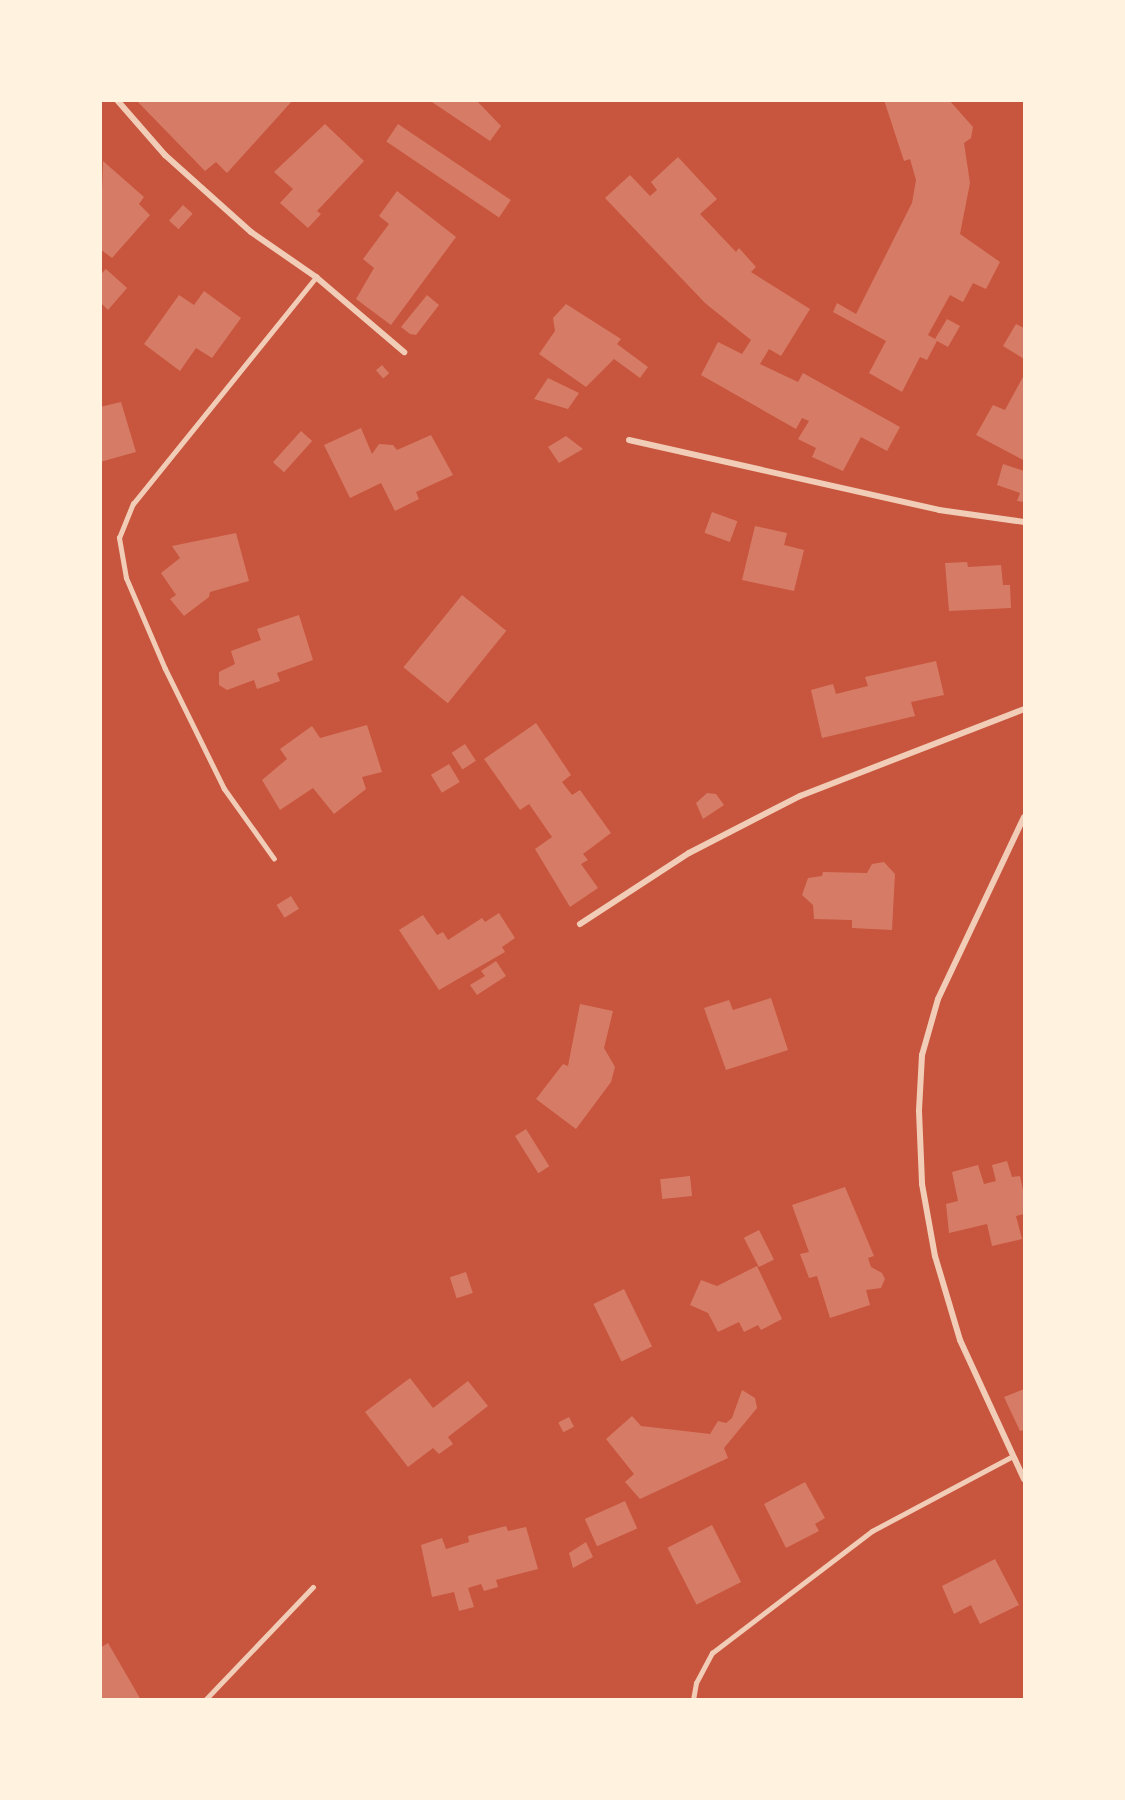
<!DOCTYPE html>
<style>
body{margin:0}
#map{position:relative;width:1125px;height:1800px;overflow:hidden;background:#c8553d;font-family:Helvetica,sans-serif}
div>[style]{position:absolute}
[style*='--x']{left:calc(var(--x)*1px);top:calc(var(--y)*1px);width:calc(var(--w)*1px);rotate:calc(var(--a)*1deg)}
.building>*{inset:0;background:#d67c66;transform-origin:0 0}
.service>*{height:4.5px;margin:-2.25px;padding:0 2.25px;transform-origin:2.25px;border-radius:2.25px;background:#f1ccb7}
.minor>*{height:6px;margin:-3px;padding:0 3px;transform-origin:3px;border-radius:3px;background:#f1ccb7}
span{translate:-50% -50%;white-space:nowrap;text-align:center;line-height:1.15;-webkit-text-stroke:5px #fff3e0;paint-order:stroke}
.frame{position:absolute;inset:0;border:102px solid #fff3e0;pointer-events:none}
</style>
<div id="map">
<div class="building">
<i style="clip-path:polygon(136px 100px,293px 100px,227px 173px,216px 162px,205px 171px)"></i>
<i style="clip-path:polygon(429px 100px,476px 100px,501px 126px,490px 141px)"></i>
<i style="clip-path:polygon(884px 100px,949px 100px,973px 127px,971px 138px,964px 143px,970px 183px,960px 234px,1000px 262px,986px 289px,973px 283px,963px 302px,950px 295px,928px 335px,935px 339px,947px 319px,960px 326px,948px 347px,937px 341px,927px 360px,920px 357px,902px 392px,869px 373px,886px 341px,833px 312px,837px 303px,856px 314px,912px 203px,916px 180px,910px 159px,904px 161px)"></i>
<i style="clip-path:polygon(325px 124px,364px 161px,317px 211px,321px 214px,308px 228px,280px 203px,293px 189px,274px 172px)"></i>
<i style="left:398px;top:124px;width:136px;height:21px;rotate:34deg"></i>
<i style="clip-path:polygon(678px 157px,717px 199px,700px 214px,736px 252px,739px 248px,756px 267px,751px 272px,810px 309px,781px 356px,769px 349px,760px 364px,798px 382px,803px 373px,900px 427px,887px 451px,861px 437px,843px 471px,812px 457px,816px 448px,798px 439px,809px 421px,802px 418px,796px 429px,701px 375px,718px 342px,742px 354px,751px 340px,705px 303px,605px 198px,630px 175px,650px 196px,657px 190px,651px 182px)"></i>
<i style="clip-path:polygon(103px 161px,144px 197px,139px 204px,150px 215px,112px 258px,100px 249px)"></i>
<i style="clip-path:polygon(397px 191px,456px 237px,391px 325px,356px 299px,374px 268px,363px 259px,389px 224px,379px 216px)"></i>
<i style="left:183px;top:205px;width:13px;height:21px;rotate:42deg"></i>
<i style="clip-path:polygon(106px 269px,127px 288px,108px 310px,100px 302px,100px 275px)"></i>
<i style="clip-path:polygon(204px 291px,241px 318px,212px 358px,196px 348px,180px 371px,144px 344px,179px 295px,194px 305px)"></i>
<i style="clip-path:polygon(427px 295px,439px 305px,416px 335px,410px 334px,401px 327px)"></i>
<i style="clip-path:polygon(566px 304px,621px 339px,617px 344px,648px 367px,640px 378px,614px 359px,586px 387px,539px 354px,555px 331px,553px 318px)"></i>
<i style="clip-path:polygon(1016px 324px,1024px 328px,1024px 359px,1003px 346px)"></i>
<i style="left:382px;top:365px;width:11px;height:8px;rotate:49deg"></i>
<i style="clip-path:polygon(1024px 375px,1024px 459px,1023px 460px,976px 435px,993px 405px,1005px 410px)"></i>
<i style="clip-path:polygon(548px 378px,579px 393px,568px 409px,534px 399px)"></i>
<i style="clip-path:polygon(121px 402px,136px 452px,100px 462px,100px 407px)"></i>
<i style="clip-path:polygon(361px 428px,372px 454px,379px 444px,393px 445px,397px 450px,431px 435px,453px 475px,416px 492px,419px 499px,395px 511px,381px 483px,350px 498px,324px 445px)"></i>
<i style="left:301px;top:431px;width:15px;height:42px;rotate:42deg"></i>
<i style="clip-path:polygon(566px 436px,583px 449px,559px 463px,548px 447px)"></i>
<i style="clip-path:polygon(1003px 464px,1024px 471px,1024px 502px,1017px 501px,1020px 493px,997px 485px)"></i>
<i style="left:712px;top:512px;width:27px;height:22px;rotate:20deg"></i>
<i style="clip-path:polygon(755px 526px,787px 533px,784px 545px,804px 550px,794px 591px,742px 580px)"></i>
<i style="clip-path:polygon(236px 533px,249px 581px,210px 592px,209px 597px,184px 616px,170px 599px,176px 595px,161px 573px,180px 558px,172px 546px)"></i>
<i style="clip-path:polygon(967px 562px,968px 567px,1001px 565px,1003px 585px,1010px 585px,1011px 608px,949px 611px,945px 563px)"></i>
<i style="left:462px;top:595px;width:57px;height:93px;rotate:39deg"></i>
<i style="clip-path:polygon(299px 615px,313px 660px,277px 673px,280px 681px,257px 689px,254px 680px,227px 690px,219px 685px,219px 672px,235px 664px,231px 651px,261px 640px,257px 629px)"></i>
<i style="clip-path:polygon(936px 661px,944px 695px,911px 702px,915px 716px,822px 738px,811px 690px,833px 684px,836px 694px,868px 686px,865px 677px)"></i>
<i style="clip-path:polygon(536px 723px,571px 775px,562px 782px,572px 795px,580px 790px,611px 833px,583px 854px,588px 860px,581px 864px,598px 888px,570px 907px,535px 849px,552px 837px,529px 804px,520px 810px,484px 759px)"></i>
<i style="clip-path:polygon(367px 725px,382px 772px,362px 777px,366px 789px,334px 814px,313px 788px,280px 810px,262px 780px,287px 759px,280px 749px,312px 726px,320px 738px)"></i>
<i style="left:465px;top:744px;width:20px;height:16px;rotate:57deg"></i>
<i style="left:449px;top:764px;width:21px;height:21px;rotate:59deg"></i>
<i style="clip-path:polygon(707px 793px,716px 794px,724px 805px,703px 819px,696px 803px)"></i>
<i style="clip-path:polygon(884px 862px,895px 874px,892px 930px,852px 928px,852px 920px,814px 919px,813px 905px,802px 895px,808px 878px,822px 876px,823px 872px,867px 873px,872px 864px)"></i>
<i style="left:291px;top:896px;width:15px;height:17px;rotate:58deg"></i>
<i style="clip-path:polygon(499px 913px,515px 938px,502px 947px,505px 952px,439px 990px,399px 930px,423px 915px,437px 935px,443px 932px,448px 940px,482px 918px,485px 922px)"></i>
<i style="clip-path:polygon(496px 961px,506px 976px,477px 995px,470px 985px,485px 976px,481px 971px)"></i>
<i style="clip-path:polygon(771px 998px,788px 1050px,726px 1070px,704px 1008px,729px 1000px,733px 1010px)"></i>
<i style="clip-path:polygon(580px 1004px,613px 1011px,604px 1048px,615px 1067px,611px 1082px,576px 1129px,536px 1099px,563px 1064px,568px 1066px)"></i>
<i style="left:526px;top:1129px;width:44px;height:13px;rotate:58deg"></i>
<i style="clip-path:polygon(1007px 1161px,1012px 1177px,1020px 1176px,1024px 1195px,1024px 1214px,1016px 1216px,1022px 1239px,992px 1246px,987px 1224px,949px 1233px,946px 1204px,958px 1201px,952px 1172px,978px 1165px,984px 1184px,996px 1181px,992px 1165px)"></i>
<i style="left:690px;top:1176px;width:20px;height:30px;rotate:84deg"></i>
<i style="clip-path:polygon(845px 1187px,874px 1256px,868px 1258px,871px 1267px,882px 1273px,885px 1279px,881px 1288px,866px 1290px,870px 1305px,830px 1318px,817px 1276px,809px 1278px,800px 1254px,809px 1252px,792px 1205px)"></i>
<i style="left:759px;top:1230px;width:33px;height:17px;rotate:63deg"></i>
<i style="clip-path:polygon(757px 1266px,782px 1319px,761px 1330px,758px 1325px,744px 1332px,739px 1322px,718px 1332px,708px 1313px,690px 1305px,701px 1280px,717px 1286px)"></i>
<i style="left:466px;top:1272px;width:22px;height:17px;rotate:72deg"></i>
<i style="left:624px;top:1289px;width:64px;height:34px;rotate:64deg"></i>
<i style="clip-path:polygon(410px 1378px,433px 1408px,468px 1381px,488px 1406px,448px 1437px,453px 1444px,439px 1454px,433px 1448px,408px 1467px,365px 1412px)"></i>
<i style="clip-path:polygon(1024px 1389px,1024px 1430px,1020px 1431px,1004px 1397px)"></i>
<i style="clip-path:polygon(742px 1390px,755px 1398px,757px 1408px,724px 1448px,728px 1458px,640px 1499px,625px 1482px,634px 1474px,606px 1439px,632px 1416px,641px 1426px,710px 1434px,718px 1421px,726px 1423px,732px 1418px)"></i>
<i style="left:569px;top:1417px;width:11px;height:12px;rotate:63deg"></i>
<i style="clip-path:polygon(805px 1482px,825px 1518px,815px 1524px,819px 1531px,786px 1548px,764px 1504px)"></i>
<i style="left:625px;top:1501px;width:30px;height:44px;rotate:66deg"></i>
<i style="left:712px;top:1525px;width:64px;height:50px;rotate:63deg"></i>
<i style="clip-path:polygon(506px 1526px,508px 1531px,526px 1527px,538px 1569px,496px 1580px,498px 1587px,484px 1591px,481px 1584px,468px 1588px,474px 1607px,459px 1611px,454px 1592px,432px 1597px,421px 1545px,442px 1538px,446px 1549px,469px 1542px,468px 1536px)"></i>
<i style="clip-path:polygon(586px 1542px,593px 1557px,573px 1568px,569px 1553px)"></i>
<i style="clip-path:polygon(995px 1559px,1019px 1605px,980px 1624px,971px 1605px,954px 1614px,942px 1586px)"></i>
<i style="clip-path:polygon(108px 1643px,141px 1700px,100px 1700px,100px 1648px)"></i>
</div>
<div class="service">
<i style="--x:274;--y:859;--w:86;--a:-125.5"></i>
<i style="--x:224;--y:789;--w:134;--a:-116.2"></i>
<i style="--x:165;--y:669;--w:99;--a:-113.2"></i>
<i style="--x:126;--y:578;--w:41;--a:-99.9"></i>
<i style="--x:119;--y:538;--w:37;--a:-68"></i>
<i style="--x:133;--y:504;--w:292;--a:-51.1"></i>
<i style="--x:205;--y:1700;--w:156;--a:-46.3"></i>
<i style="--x:693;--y:1700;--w:17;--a:-80"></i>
<i style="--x:696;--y:1683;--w:34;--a:-62"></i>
<i style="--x:712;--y:1653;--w:201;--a:-37.3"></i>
<i style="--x:872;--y:1531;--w:157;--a:-28"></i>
</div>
<div class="minor">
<i style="--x:117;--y:100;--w:73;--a:48.9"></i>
<i style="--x:165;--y:155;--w:115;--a:41.8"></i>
<i style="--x:251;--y:232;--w:79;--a:34.7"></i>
<i style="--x:316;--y:277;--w:116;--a:40.4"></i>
<i style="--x:629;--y:440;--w:318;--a:12.7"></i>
<i style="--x:939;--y:510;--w:86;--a:8"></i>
<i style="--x:1024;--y:817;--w:201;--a:115.3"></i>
<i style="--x:938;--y:999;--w:58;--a:105.9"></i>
<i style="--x:922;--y:1055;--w:56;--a:93.1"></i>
<i style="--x:919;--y:1111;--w:73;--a:87.6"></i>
<i style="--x:922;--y:1184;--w:73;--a:79.8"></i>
<i style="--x:935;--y:1256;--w:88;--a:73.4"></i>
<i style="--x:960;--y:1340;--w:153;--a:65.3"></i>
<i style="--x:580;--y:924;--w:130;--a:-33.1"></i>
<i style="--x:689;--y:853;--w:125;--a:-27.2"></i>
<i style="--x:800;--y:796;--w:240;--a:-21.2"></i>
</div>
<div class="frame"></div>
</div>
